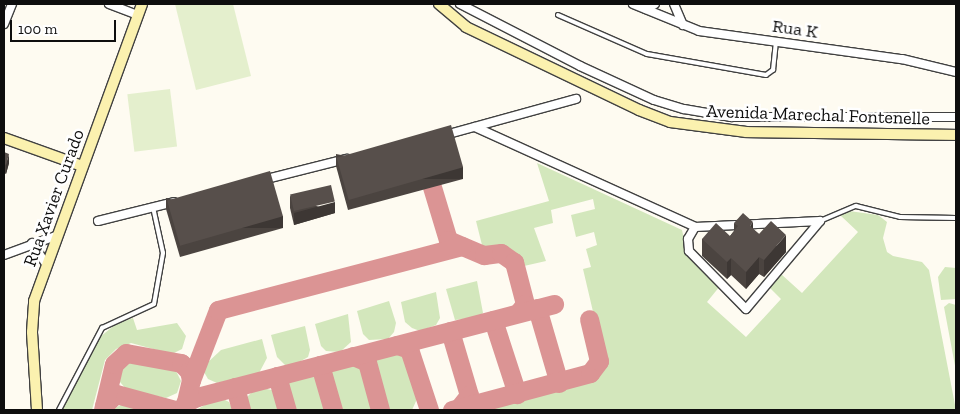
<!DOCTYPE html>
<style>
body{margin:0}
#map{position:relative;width:960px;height:414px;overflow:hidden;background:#fefbf1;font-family:"Zilla Slab",serif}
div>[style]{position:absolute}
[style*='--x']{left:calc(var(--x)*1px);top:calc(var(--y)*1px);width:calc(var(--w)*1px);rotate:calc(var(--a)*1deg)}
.green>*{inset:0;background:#d3e7bc}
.pitch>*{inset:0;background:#e4efcd;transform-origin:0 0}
.taxiway>*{height:19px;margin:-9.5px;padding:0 9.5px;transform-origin:9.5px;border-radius:9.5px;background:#db9494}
.roads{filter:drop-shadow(1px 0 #414141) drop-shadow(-1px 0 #414141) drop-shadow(0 1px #414141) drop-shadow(0 -1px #414141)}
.lane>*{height:4px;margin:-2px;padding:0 2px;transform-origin:2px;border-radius:2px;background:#fff}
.street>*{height:8px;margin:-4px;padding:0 4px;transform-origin:4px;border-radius:4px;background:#fff}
.secondary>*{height:10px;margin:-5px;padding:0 5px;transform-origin:5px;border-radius:5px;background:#fbf1af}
.wall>*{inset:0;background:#4b4440}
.shaded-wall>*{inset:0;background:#3d3734;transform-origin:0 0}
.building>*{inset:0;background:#574f4b;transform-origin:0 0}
span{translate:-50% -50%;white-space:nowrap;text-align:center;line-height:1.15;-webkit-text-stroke:5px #fff;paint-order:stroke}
.street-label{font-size:18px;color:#0e0e0e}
.frame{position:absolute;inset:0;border:5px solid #0e0e0e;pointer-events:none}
.scale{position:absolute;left:10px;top:20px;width:106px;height:22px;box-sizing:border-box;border:2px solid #0e0e0e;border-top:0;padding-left:6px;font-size:15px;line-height:18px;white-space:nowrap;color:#0e0e0e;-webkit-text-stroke:4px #fff;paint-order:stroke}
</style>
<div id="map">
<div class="green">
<i style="clip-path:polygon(537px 163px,682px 230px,688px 257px,720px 286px,707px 302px,746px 337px,781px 299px,769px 287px,781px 274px,802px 293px,858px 232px,840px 215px,849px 211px,878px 215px,887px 222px,883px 238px,887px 252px,893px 256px,922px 262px,929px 270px,956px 410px,474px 410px,586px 381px,597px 373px,602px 364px,602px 350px,583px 269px,591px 267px,586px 249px,597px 245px,594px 232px,576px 237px,571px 215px,595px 209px,593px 199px,551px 210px,553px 223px,534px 228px,546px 261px,524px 266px,506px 247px,495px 245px,483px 249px,476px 221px,549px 201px)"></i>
<i style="clip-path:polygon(945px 267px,956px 268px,956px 299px,941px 300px,938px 277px)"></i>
<i style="clip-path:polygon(477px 281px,483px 313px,479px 317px,455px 320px,446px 289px)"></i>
<i style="clip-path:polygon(436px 292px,440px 318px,436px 325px,420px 331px,412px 328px,405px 322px,401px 302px)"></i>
<i style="clip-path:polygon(389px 301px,396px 323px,394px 332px,388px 339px,369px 340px,363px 334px,357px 311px)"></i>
<i style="clip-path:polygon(949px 303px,956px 305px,956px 371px,944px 307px)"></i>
<i style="clip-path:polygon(348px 314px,351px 342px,340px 352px,326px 351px,321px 346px,315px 324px)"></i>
<i style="clip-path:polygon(133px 318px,137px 330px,177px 323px,186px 336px,182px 349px,172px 354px,131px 343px,116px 349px,105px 360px,92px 410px,60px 410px,71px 384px,100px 337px,116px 324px)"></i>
<i style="clip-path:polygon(305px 326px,310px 350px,308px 357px,292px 366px,285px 365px,277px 357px,271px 335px)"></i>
<i style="clip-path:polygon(262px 339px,267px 358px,259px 373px,217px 383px,208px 379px,204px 372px,206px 364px,221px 350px)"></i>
<i style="clip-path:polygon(385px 349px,396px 350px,404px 356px,417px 399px,412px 410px,389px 410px,385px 407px,373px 365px,376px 355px)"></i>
<i style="clip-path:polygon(135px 359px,176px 371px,181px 381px,177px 393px,166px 398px,127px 390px,120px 382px,118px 372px,125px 362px)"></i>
<i style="clip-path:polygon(342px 361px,362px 368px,372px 410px,337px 410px,329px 374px,334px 365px)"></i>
<i style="clip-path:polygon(308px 372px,316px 379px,325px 410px,291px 410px,284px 387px,289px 378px)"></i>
<i style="clip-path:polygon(257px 387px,272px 390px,280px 410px,248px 410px,247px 397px)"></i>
<i style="clip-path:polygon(219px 397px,229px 402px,233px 410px,196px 410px)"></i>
<i style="clip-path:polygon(125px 403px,156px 410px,111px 410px)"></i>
</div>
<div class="pitch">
<i style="clip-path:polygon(175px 4px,233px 4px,251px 76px,196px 90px)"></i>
<i style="left:170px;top:89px;width:58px;height:43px;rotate:83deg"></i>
</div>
<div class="taxiway">
<i style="--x:432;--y:187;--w:55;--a:73.2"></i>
<i style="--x:448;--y:240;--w:39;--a:23"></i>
<i style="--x:484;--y:255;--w:17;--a:-7"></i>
<i style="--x:501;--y:253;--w:16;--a:35"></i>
<i style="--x:514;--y:262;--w:43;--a:75.3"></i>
<i style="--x:525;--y:304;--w:11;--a:128"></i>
<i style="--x:537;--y:308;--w:78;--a:73.7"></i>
<i style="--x:493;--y:320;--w:78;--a:72"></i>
<i style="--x:450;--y:331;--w:67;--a:73.5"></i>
<i style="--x:469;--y:395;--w:16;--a:128"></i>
<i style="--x:397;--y:345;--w:13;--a:18"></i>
<i style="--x:409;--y:349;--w:64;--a:71.8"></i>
<i style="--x:353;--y:356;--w:15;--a:23"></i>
<i style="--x:367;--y:362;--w:50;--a:74.8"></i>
<i style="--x:320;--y:365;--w:47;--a:73.9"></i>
<i style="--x:277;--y:376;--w:35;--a:74"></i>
<i style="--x:235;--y:387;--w:24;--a:75"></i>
<i style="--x:185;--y:403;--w:13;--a:-27"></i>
<i style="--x:197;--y:397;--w:369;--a:-14.6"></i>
<i style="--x:104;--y:405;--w:16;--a:-43"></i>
<i style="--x:116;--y:394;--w:61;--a:15.2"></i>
<i style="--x:103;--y:410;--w:47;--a:-76.6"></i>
<i style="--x:114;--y:364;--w:16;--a:-43"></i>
<i style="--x:126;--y:353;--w:56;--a:10.3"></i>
<i style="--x:181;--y:363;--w:11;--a:45"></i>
<i style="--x:189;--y:371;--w:9;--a:77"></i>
<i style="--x:184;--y:410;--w:31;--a:-77"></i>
<i style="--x:191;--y:380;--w:75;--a:-68.9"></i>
<i style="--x:218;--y:310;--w:252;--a:-14.7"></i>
<i style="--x:452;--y:410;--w:143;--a:-15"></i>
<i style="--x:590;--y:373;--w:15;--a:-53"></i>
<i style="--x:599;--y:361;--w:43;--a:-103.4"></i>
</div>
<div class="roads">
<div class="lane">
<i style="--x:558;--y:15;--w:97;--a:23.7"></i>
<i style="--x:647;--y:54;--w:121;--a:10"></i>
<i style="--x:766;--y:75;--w:9;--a:-36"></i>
<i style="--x:773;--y:70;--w:29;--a:-84"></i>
<i style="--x:820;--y:221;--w:39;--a:-23"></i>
<i style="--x:856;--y:206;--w:45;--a:14"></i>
<i style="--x:900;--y:217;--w:56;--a:1"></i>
<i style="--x:59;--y:410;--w:93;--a:-62.3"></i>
<i style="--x:102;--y:328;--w:57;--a:-24.8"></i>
<i style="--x:154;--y:304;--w:52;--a:-80"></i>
<i style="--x:163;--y:253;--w:47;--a:-102.3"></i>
</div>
<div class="street">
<i style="--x:109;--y:4;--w:31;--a:21"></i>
<i style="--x:460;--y:4;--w:135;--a:27.3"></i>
<i style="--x:580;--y:66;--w:81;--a:24.7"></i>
<i style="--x:654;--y:100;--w:31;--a:17"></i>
<i style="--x:684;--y:109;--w:48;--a:9.7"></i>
<i style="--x:731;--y:117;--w:225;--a:0"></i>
<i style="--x:633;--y:4;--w:71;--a:22.2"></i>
<i style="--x:699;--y:31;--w:205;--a:7.9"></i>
<i style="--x:902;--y:59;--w:56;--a:13.5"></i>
<i style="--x:674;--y:4;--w:23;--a:67"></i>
<i style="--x:646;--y:9;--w:10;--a:-29"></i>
<i style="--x:4;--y:24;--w:22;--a:-68"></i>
<i style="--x:475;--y:127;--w:242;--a:24.4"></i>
<i style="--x:695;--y:227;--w:125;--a:-2.7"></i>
<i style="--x:445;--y:135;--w:136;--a:-15.4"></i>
<i style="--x:263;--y:180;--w:86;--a:-14.2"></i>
<i style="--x:98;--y:221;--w:78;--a:-14"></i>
<i style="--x:695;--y:227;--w:14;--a:120"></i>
<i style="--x:688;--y:239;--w:12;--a:85"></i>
<i style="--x:689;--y:251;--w:81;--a:45.5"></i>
<i style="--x:746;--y:309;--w:115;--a:-49.9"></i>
<i style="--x:32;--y:243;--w:25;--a:56"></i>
<i style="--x:4;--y:255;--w:55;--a:-20.1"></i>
</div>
<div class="secondary">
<i style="--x:439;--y:4;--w:35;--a:40"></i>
<i style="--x:466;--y:27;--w:192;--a:25.6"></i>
<i style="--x:639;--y:110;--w:33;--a:21"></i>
<i style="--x:670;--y:122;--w:77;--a:7.5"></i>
<i style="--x:746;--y:132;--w:210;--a:0.8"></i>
<i style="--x:4;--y:138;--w:83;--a:19.7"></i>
<i style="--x:37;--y:410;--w:78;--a:-93.7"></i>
<i style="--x:32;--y:332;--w:31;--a:-86"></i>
<i style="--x:34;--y:301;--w:316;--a:-70"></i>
</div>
</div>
<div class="wall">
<i style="clip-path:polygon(4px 152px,9px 163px,6px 174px,4px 173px)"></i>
<i style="clip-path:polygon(336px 154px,463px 179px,348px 210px,336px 166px)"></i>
<i style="clip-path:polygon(290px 196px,335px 213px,294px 225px,290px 208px)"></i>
<i style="clip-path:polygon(166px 198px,283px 228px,180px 257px,166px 209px)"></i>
<i style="clip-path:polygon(734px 223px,753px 229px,759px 234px,786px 252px,764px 277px,759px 274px,746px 289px,731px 275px,727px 279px,702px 256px,702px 239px,730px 236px,734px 231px)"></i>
</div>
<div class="shaded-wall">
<i style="clip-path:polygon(9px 154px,9px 163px,6px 174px,6px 165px)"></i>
<i style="left:463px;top:167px;width:12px;height:119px;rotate:90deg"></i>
<i style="clip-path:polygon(335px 202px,335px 213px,294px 225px,294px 213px)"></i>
<i style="left:283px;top:216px;width:12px;height:107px;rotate:90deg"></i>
<i style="clip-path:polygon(753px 222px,753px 239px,750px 226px)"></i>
<i style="clip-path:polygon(786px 235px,786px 252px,764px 277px,764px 260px)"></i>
<i style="clip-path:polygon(759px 257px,759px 274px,746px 289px,746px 272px)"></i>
<i style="clip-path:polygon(731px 258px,731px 275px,727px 279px,727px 262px)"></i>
</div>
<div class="building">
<i style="left:451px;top:125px;width:44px;height:119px;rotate:74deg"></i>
<i style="clip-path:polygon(4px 152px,9px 154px,6px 165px,4px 164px)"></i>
<i style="left:270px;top:171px;width:47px;height:107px;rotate:74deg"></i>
<i style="left:331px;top:185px;width:17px;height:42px;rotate:77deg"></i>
<i style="clip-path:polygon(743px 213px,753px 222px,750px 226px,759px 234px,771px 221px,786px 235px,764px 260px,759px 257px,746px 272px,731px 258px,727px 262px,702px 239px,716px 223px,730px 236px,738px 226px,734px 223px)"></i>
</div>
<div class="street-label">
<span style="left:795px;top:29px;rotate:8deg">Rua K</span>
<span style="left:818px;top:115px;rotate:2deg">Avenida Marechal Fontenelle</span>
<span style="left:54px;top:198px;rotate:-70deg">Rua Xavier Curado</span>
</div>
<div class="frame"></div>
<div class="scale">100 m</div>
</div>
